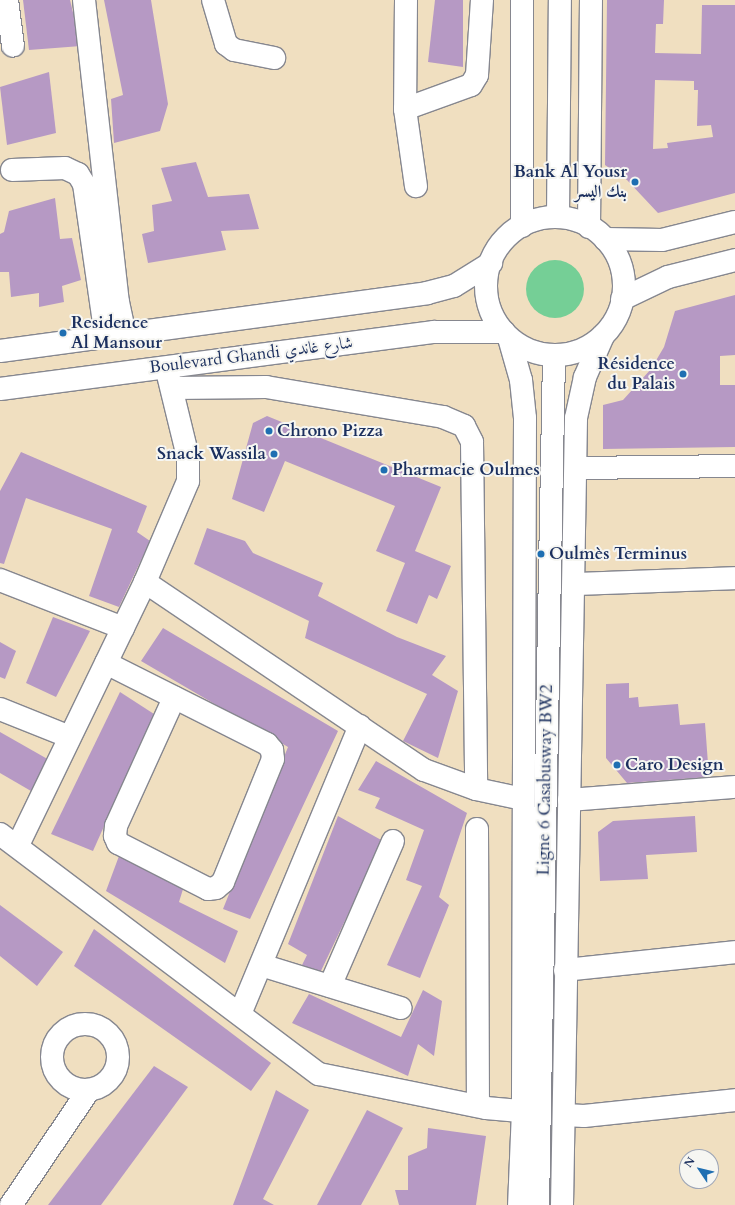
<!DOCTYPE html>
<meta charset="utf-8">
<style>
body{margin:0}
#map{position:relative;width:735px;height:1205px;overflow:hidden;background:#f0dfc0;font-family:Cardo,Amiri,serif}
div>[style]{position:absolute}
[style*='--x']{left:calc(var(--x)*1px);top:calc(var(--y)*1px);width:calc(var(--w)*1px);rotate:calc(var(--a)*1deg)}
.green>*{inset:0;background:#75cf96}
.round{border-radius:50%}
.building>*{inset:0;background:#b699c4}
.roads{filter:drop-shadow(1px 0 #86878f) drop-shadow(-1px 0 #86878f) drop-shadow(0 1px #86878f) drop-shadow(0 -1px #86878f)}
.minor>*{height:22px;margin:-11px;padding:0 11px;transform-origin:11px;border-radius:11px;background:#fff}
.minor>.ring{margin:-11px;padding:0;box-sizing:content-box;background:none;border:22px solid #fff;border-radius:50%}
.major>*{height:22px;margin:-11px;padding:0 11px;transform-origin:11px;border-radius:11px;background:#fff}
.major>.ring{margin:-11px;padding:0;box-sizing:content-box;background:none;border:22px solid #fff;border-radius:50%}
.dots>*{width:11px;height:11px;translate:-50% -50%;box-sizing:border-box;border:2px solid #f6f6f2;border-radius:50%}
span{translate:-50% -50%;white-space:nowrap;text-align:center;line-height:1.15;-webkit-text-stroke:4px #f6f6f2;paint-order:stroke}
.poi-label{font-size:17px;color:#1b2f5e;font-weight:700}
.right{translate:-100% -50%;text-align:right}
.left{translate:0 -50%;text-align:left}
.street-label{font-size:17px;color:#1b2f5e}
.north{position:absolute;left:679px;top:1149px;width:40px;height:40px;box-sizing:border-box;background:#f6f6f2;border:1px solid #9ea6b7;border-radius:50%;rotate:305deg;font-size:11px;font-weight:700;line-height:16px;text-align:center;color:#1b2f5e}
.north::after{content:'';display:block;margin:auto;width:14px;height:18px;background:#1f6fb2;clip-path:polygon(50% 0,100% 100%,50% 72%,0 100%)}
</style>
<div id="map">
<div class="green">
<i class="round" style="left:526px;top:260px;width:58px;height:58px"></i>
</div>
<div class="building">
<i style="clip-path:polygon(23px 0,70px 0,81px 46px,29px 50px)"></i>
<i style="clip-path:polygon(104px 0,151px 0,168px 104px,160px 131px,114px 143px,111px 99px,123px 95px)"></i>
<i style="clip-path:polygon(435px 0,463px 0,463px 67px,428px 62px)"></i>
<i style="clip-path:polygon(evenodd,607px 0,664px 0,663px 24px,656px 24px,655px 53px,701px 54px,702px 5px,735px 5px,735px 193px,658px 213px,627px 180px,605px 165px,607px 0,655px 80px,694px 81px,694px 90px,698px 90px,697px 126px,711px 125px,713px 137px,667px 143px,668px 148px,653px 149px,655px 80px)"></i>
<i style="clip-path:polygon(49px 72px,56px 133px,7px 145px,0 87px)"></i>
<i style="clip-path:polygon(196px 162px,208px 197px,249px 194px,259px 229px,221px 231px,226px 250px,148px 263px,142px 234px,154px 231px,152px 205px,172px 201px,161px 168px)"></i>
<i style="clip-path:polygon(55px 198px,60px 239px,72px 238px,81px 280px,62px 286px,64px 302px,39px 307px,39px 293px,11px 297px,9px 272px,0 272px,0 234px,4px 232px,9px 211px)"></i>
<i style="clip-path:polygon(735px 295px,735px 355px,720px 356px,720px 385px,735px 385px,735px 447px,603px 449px,603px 405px,623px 400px,651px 369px,664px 347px,675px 311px)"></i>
<i style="clip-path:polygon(267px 416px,441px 487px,415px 551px,451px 566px,437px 599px,429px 595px,417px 624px,386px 611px,405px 563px,376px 551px,395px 506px,285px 461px,264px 512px,232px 499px,253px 423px)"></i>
<i style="clip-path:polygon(21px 452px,147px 506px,137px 532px,150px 541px,119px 607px,89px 596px,112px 529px,26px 498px,4px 564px,0 563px,0 491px)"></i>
<i style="clip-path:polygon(207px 528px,245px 541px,253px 553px,323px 583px,318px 596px,397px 637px,446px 656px,432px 675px,458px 691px,438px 758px,403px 741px,427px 694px,305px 638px,309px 621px,194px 564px)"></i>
<i style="clip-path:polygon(53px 617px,90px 631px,56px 697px,26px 683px)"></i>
<i style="clip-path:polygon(163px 628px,338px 731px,250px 919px,223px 909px,288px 747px,141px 661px)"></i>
<i style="clip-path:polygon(0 642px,16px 651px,5px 679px,0 677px)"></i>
<i style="clip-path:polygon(629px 683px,629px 698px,638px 697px,639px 707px,678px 704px,680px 725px,705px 723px,709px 777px,627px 783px,606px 758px,606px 684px)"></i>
<i style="clip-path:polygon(120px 692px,154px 714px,93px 851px,51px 834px)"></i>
<i style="clip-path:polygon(0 732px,51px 761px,31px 791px,0 773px)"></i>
<i style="clip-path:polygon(376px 761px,467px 813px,439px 897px,449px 905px,420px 978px,387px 965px,422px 886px,406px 880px,424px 830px,375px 808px,380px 798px,358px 790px)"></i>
<i style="clip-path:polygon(338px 816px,383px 841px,319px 975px,302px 965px,307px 955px,288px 944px)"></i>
<i style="clip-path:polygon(695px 816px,697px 852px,646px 855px,648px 879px,600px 881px,598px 832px,613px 821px)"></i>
<i style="clip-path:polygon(119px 856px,184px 886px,179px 902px,238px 931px,225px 963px,106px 891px)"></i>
<i style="clip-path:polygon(0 905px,63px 952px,37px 986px,0 956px)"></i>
<i style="clip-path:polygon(94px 929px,271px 1063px,251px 1091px,74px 966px)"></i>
<i style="clip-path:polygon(423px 990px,442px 1001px,434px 1056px,418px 1044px,408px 1076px,292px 1023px,309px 994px,401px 1037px)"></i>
<i style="clip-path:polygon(154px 1066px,188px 1087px,101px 1205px,48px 1205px)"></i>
<i style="clip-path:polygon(276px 1090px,309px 1110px,263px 1199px,274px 1205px,233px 1205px)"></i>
<i style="clip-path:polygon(367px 1110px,403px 1128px,361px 1205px,317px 1205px)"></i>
<i style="clip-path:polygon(428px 1128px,486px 1136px,476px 1205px,399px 1205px,395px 1190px,408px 1190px,408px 1156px,427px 1148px)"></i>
</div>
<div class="roads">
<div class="minor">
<i style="--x:7;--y:0;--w:46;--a:82.6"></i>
<i style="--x:84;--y:0;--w:304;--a:83.6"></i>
<i style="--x:118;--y:302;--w:33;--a:78"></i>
<i style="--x:213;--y:0;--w:46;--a:73.5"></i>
<i style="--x:226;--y:44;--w:10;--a:37"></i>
<i style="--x:234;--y:50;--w:41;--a:11.3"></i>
<i style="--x:406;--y:0;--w:109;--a:90.5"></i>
<i style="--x:405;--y:109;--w:78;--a:81.9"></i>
<i style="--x:405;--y:109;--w:70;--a:-20"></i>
<i style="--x:471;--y:85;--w:12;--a:-59"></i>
<i style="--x:477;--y:75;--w:75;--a:-86.2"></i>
<i style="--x:12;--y:170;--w:53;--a:-2.2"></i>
<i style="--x:65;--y:168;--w:14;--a:25"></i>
<i style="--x:78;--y:174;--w:12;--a:59"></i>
<i style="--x:84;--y:184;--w:154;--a:81.8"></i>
<i style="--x:522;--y:226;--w:226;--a:-90"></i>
<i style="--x:589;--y:227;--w:227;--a:-89.5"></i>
<i style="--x:172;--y:388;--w:94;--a:-0.6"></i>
<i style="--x:266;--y:387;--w:180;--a:9.6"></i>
<i style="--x:443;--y:417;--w:23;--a:23"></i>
<i style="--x:464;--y:426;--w:18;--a:63"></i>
<i style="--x:472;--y:442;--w:347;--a:89.3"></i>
<i style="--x:577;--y:468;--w:158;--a:-0.7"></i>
<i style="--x:0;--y:580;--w:132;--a:21.3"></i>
<i style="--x:145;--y:582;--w:336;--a:34"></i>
<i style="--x:424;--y:770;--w:55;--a:20.1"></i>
<i style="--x:476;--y:789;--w:48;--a:12"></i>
<i style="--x:574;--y:584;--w:161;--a:-2.1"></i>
<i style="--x:106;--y:663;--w:180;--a:26.7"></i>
<i style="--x:267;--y:744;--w:8;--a:50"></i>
<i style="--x:272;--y:750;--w:9;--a:84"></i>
<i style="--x:273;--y:759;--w:133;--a:112.1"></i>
<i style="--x:223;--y:882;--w:9;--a:139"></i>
<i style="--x:216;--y:888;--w:8;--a:173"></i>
<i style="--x:208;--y:889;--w:101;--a:-152.9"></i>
<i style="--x:118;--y:843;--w:8;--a:-113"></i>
<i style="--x:115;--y:836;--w:10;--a:-84"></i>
<i style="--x:116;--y:826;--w:141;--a:-65.6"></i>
<i style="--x:0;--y:709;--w:75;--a:21.8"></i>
<i style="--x:569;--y:800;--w:167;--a:-4.5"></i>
<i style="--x:477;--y:829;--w:277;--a:89.8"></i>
<i style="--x:0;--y:834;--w:399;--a:37"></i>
<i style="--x:319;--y:1074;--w:170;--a:11.5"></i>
<i style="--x:486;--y:1108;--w:37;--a:5"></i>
<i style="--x:18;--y:845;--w:292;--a:-64.2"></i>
<i style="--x:145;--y:582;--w:110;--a:-66.9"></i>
<i style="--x:188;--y:481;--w:24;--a:-90"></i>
<i style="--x:188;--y:457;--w:84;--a:-103.7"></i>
<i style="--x:261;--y:965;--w:146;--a:17.1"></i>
<i style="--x:565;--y:970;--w:171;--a:-6"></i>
<i style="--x:330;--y:986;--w:158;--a:-66.5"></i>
<i style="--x:240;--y:1014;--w:312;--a:-67.4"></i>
<i class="ring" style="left:52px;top:1024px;width:44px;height:44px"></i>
<i style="--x:564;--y:1115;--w:20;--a:3"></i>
<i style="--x:584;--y:1116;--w:152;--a:-6"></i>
<i style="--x:11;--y:1205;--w:139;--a:-55.9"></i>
<i style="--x:538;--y:1205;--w:850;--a:-88.92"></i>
</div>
<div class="major">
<i style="--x:558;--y:217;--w:217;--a:-89.5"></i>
<i class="ring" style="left:486px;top:217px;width:116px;height:116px"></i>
<i style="--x:605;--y:239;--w:57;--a:1"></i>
<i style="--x:662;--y:240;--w:75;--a:-13.9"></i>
<i style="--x:622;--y:299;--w:51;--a:-25.6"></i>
<i style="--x:668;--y:277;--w:69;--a:-14.2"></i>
<i style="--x:509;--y:338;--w:44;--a:74.1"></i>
<i style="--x:521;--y:380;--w:38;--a:84"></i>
<i style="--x:525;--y:418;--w:693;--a:90.17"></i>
<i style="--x:523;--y:1111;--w:94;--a:92.4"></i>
<i style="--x:0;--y:351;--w:431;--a:-7.7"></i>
<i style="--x:427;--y:293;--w:28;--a:-15"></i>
<i style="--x:454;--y:286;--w:44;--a:-31.9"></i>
<i style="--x:0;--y:389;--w:438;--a:-7.5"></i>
<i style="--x:434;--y:332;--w:70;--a:0"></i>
<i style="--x:562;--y:1205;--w:787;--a:-88.98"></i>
<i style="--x:576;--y:418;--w:42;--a:-77.6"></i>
<i style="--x:585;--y:377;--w:45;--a:-66.3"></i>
</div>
</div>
<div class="dots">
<i style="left:635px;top:182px;background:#1f6fb2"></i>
<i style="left:63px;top:333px;background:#1f6fb2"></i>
<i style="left:683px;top:374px;background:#1f6fb2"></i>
<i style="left:269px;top:431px;background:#1f6fb2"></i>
<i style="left:274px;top:454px;background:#1f6fb2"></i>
<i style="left:384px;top:470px;background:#1f6fb2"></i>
<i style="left:541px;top:554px;background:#1f6fb2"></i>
<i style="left:617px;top:765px;background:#1f6fb2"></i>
</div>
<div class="poi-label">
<span class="right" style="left:627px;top:182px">Bank Al Yousr<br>بنك اليسر</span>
<span class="left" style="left:71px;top:333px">Residence<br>Al Mansour</span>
<span class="right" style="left:675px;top:374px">Résidence<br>du Palais</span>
<span class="left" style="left:277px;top:431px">Chrono Pizza</span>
<span class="right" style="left:266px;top:454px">Snack Wassila</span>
<span class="left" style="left:392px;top:470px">Pharmacie Oulmes</span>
<span class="left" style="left:549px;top:554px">Oulmès Terminus</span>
<span class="left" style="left:625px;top:765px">Caro Design</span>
</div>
<div class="street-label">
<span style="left:251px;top:355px;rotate:-7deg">Boulevard Ghandi شارع غاندي</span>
<span style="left:545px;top:780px;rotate:-89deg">Ligne 6 Casabusway BW2</span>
</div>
<div class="north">N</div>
</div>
